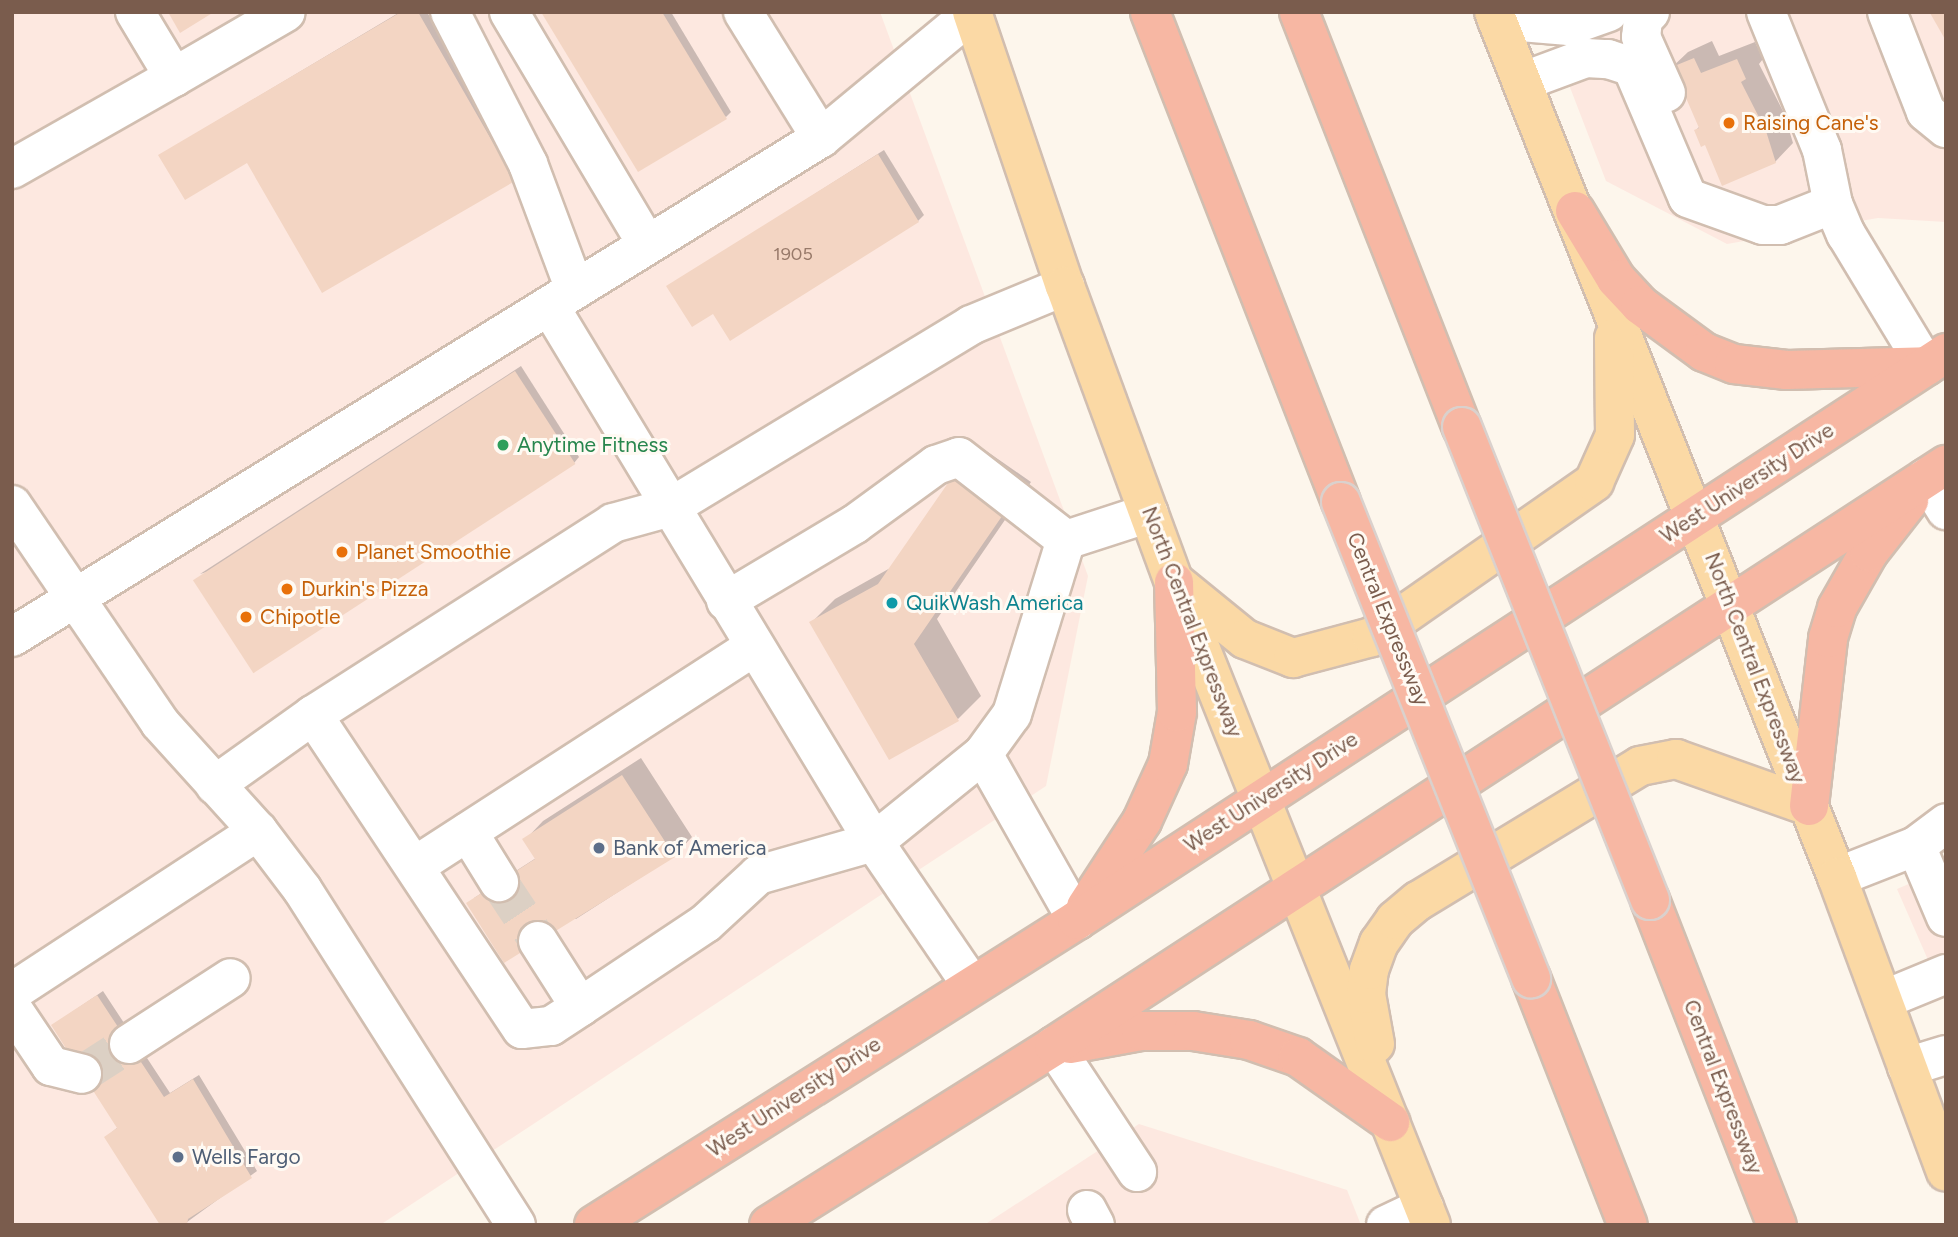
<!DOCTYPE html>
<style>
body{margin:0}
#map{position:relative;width:1958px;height:1237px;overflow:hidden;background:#fdf6ec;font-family:Figtree,sans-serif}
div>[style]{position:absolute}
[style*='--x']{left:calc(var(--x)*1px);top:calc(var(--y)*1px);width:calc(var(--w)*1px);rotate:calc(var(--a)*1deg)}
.commercial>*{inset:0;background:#fde8e0}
.shadow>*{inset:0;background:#0003}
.building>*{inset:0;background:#f3d5c3;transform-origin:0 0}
.minor-tunnel>*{height:38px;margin-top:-19px;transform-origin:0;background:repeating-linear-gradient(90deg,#dcd0c4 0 38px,transparent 0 57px)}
.roads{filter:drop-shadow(2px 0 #d1beb0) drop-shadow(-2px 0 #d1beb0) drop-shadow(0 2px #d1beb0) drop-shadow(0 -2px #d1beb0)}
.minor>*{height:38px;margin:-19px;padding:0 19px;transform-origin:19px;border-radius:19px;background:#fff}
.major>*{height:38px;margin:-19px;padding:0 19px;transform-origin:19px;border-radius:19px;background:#fbd9a5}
.highway>*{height:38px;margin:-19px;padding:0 19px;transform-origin:19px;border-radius:19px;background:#f7b7a3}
.bridges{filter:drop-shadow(2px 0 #dad1cd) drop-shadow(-2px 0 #dad1cd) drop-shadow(0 2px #dad1cd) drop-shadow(0 -2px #dad1cd)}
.highway-bridge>*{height:38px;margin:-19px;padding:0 19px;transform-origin:19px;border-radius:19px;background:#f7b7a3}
.dots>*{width:19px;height:19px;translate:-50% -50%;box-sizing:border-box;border:4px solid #fffaf3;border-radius:50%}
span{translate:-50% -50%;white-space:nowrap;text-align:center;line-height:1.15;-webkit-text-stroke:6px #fffaf3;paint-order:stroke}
.number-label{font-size:18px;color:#987a6a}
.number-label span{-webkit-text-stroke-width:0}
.food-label{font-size:21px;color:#c56008}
.left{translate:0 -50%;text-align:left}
.leisure-label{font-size:21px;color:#27864d}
.street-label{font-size:21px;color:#7a5c4d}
.culture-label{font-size:21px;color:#0d838f}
.service-label{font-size:21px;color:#4e5e75}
.frame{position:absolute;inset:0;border:14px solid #7a5c4d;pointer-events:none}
</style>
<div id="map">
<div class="commercial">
<i style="clip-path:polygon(12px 12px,880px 12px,1088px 576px,1046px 786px,380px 1225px,12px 1225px)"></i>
<i style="clip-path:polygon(1541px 12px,1946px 12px,1946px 222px,1878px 218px,1727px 244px,1606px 181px)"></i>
<i style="clip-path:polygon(1946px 868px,1946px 1001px,1897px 889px)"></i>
<i style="clip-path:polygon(1139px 1124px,1347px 1190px,1361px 1225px,984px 1225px)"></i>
</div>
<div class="shadow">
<i style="clip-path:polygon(400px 12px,427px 12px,520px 174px,323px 291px,247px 161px,160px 155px)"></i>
<i style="clip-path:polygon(543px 12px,671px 12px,731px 112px,726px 117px)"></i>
<i style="clip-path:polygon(1712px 41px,1719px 56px,1755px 42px,1763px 59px,1759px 64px,1784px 113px,1793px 143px,1775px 162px,1706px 142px,1696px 130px,1700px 126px,1684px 89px,1669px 70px,1688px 52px)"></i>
<i style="clip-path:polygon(884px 150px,924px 215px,918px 221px,713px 312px,668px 287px)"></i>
<i style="clip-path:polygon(521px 366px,579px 457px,574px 463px,200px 574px)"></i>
<i style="clip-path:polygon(982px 448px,1031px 482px,937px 619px,981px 696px,958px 719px,811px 623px,835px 599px,892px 567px,958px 471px)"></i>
<i style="clip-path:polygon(641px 758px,692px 837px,674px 856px,576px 919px,474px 898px,536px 858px,525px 840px,543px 821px)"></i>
<i style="clip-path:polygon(103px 991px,170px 1093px,199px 1075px,257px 1171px,183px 1225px,106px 1137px,118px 1127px,53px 1025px)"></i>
</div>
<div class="building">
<i style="clip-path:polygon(168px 12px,214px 12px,180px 33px)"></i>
<i style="clip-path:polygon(401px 12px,418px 12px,515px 181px,322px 293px,247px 163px,185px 200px,158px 155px)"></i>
<i style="clip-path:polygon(541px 12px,662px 12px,727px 119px,638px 172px)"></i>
<i style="clip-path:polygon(1932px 12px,1946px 12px,1946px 41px,1930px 13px)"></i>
<i style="clip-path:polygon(1694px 58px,1701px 73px,1737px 59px,1746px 79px,1741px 82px,1766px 131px,1776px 163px,1722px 186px,1705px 145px,1701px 147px,1694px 130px,1699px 128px,1683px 91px,1667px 69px)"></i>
<i style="clip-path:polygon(878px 154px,919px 222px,730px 341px,713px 314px,692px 327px,666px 286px)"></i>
<i style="left:515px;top:371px;width:111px;height:384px;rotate:57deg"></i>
<i style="clip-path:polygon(957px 470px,1009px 506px,914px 644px,959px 721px,889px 760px,809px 622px,878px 584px)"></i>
<i style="clip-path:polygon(622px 775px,675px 857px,504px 963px,466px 903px,535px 859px,522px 839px)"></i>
<i style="clip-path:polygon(97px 995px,164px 1097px,193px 1079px,252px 1178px,188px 1219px,187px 1225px,160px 1225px,104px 1137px,117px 1128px,51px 1025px)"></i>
</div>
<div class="minor-tunnel">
<i style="--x:499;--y:882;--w:71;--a:56.5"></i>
<i style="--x:82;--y:1074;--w:56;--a:-32.6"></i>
</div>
<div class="roads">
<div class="minor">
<i style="--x:135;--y:12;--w:76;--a:59"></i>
<i style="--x:174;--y:77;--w:129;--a:-30.1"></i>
<i style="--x:450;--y:12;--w:171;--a:62.8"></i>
<i style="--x:528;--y:164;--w:134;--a:69.5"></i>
<i style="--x:509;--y:12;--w:270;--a:59.3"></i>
<i style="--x:743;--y:12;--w:148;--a:58.2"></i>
<i style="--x:1650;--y:12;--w:10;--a:135"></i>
<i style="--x:1643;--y:19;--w:18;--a:96"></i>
<i style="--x:1641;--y:37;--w:61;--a:65.9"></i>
<i style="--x:1766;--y:12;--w:149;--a:67.9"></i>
<i style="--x:1822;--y:150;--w:55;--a:78.5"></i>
<i style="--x:1833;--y:204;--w:33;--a:67"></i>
<i style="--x:1846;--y:234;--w:154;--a:58.8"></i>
<i style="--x:1887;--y:12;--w:107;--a:68.7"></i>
<i style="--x:1926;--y:112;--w:26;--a:39"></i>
<i style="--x:1497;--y:20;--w:72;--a:4.8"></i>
<i style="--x:1569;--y:26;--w:42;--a:-19.3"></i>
<i style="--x:1524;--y:81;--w:66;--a:-20.4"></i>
<i style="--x:1586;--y:58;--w:22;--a:3"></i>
<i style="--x:1608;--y:59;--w:25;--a:18"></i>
<i style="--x:1632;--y:67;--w:142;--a:66.9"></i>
<i style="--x:1688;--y:198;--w:80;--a:19.8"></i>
<i style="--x:1763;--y:225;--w:17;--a:0"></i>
<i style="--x:1780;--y:225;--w:57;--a:-21.6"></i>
<i style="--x:12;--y:169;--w:186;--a:-29.6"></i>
<i style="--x:550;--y:307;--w:625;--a:58.8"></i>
<i style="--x:874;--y:842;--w:172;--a:55.7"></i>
<i style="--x:1926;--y:478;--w:38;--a:58"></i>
<i style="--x:12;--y:505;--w:263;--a:55.8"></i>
<i style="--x:160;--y:723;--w:146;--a:47.8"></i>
<i style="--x:258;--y:831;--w:73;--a:52.8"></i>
<i style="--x:302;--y:889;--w:398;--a:57.5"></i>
<i style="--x:726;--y:601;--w:150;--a:-30.8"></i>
<i style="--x:855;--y:524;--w:100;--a:-36.1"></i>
<i style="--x:936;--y:465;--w:24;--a:-19"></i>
<i style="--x:959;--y:457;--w:135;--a:37.8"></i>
<i style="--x:1066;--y:540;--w:87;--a:-18"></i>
<i style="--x:12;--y:637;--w:951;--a:-31.67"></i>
<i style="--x:821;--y:138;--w:196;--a:-39.6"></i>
<i style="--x:313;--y:715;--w:377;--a:56.4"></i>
<i style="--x:522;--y:1029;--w:29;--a:-6"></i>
<i style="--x:551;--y:1026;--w:35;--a:-33"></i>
<i style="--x:580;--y:1007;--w:151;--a:-33.7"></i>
<i style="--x:706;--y:923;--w:71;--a:-42.7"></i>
<i style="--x:758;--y:875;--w:121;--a:-15.9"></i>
<i style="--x:874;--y:842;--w:140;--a:-38.9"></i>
<i style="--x:983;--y:754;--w:191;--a:60.5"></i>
<i style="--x:983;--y:754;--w:49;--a:-54.1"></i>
<i style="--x:1012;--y:714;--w:182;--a:-72.8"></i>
<i style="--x:215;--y:785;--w:120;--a:-35.5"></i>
<i style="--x:313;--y:715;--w:356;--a:-32.6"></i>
<i style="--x:613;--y:523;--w:60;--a:-15.4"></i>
<i style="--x:671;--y:507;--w:351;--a:-31.2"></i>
<i style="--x:971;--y:325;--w:102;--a:-22.5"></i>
<i style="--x:468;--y:832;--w:59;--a:58.2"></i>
<i style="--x:1916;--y:846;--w:77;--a:67.1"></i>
<i style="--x:415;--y:866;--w:404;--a:-32.9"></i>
<i style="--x:1837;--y:877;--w:85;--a:-21.4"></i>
<i style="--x:1916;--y:846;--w:38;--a:-37"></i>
<i style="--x:538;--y:941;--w:78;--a:57.5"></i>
<i style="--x:12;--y:992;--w:294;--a:-33.2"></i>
<i style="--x:1883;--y:1000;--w:68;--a:-22.4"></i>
<i style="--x:12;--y:1008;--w:70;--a:56.1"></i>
<i style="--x:51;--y:1066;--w:32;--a:14"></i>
<i style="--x:129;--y:1044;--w:121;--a:-32.9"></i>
<i style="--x:1054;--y:1046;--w:151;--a:56.6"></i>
<i style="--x:1907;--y:1067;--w:41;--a:-17.1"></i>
<i style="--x:1087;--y:1210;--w:17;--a:62"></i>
<i style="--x:1386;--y:1225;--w:42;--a:-25.3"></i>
</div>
<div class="major">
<i style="--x:972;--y:12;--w:289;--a:71.3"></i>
<i style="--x:1065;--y:286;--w:315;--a:69.8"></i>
<i style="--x:1174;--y:582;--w:692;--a:68.21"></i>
<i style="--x:1494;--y:12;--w:931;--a:68.37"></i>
<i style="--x:1837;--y:877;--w:314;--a:69.7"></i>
<i style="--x:1176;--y:583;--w:89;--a:39.1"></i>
<i style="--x:1245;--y:639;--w:52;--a:21.6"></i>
<i style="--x:1293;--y:658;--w:82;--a:-14.9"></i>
<i style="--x:1372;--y:637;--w:271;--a:-34.9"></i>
<i style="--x:1594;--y:482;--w:51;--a:-65.9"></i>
<i style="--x:1615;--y:435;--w:97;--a:-90.6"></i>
<i style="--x:1375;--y:1044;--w:51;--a:-100.2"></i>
<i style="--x:1366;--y:994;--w:24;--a:-83"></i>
<i style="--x:1369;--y:970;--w:29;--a:-70"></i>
<i style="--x:1379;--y:943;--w:28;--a:-55"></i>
<i style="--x:1395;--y:920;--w:30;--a:-40"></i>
<i style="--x:1418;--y:901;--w:260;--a:-31.3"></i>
<i style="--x:1640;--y:766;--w:37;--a:-11"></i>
<i style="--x:1676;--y:759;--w:141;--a:19.5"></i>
</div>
<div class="highway">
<i style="--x:1150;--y:12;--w:526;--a:68.7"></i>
<i style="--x:1299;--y:12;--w:446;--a:68.6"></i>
<i style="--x:1575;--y:211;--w:79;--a:58.9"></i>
<i style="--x:1616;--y:279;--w:35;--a:47"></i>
<i style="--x:1640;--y:305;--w:79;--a:36.3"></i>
<i style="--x:1704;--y:352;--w:32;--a:22"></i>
<i style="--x:1734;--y:364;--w:53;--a:6.5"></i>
<i style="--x:1787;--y:370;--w:139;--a:-1.6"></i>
<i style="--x:1809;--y:806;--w:169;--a:-83.5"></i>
<i style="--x:1828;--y:638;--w:31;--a:-73"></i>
<i style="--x:1837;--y:608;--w:64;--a:-60.3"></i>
<i style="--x:1869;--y:552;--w:65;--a:-51.9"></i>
<i style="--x:1650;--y:900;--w:349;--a:68.7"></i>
<i style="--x:1086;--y:907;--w:103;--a:-56.9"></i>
<i style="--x:1142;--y:821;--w:63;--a:-65.5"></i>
<i style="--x:1168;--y:764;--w:53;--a:-80.2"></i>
<i style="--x:1177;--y:712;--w:130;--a:-91.3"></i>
<i style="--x:1531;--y:978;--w:265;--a:68.6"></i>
<i style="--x:1070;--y:1044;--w:72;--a:-10.4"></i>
<i style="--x:1141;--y:1031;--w:52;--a:0"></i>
<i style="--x:1193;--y:1031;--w:57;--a:9.1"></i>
<i style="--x:1249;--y:1040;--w:52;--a:19.1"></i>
<i style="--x:1298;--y:1057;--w:113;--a:35.2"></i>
<i style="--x:594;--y:1225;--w:571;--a:-32.27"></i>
<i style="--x:1077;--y:920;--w:1038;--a:-33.12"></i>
<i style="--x:769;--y:1225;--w:337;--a:-32.1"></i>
<i style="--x:1054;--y:1046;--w:1065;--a:-33.08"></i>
</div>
</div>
<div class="bridges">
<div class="highway-bridge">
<i style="--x:1462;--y:427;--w:509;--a:68.32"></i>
<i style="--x:1341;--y:502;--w:513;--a:68.24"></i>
</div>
</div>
<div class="dots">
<i style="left:1729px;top:123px;background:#e8710a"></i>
<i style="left:503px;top:445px;background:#2e9e5b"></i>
<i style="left:342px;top:552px;background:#e8710a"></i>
<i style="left:287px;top:589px;background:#e8710a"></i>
<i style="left:892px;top:603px;background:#0f9aa8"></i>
<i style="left:246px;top:617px;background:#e8710a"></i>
<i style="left:599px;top:848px;background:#5c6f8a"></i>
<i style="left:178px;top:1157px;background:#5c6f8a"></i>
</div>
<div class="number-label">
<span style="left:793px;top:254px">1905</span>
</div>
<div class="food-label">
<span class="left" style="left:1743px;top:123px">Raising Cane's</span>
<span class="left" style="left:356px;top:552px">Planet Smoothie</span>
<span class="left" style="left:301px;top:589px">Durkin's Pizza</span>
<span class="left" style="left:260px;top:617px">Chipotle</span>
</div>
<div class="leisure-label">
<span class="left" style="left:517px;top:445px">Anytime Fitness</span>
</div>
<div class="street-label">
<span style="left:1747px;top:483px;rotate:-33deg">West University Drive</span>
<span style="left:1388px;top:619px;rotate:68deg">Central Expressway</span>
<span style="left:1192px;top:622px;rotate:69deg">North Central Expressway</span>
<span style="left:1755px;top:668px;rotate:69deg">North Central Expressway</span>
<span style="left:1271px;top:792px;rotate:-33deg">West University Drive</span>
<span style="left:1723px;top:1087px;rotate:69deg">Central Expressway</span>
<span style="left:794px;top:1097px;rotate:-33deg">West University Drive</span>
</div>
<div class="culture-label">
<span class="left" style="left:906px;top:603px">QuikWash America</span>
</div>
<div class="service-label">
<span class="left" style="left:613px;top:848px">Bank of America</span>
<span class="left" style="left:192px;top:1157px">Wells Fargo</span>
</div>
<div class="frame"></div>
</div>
